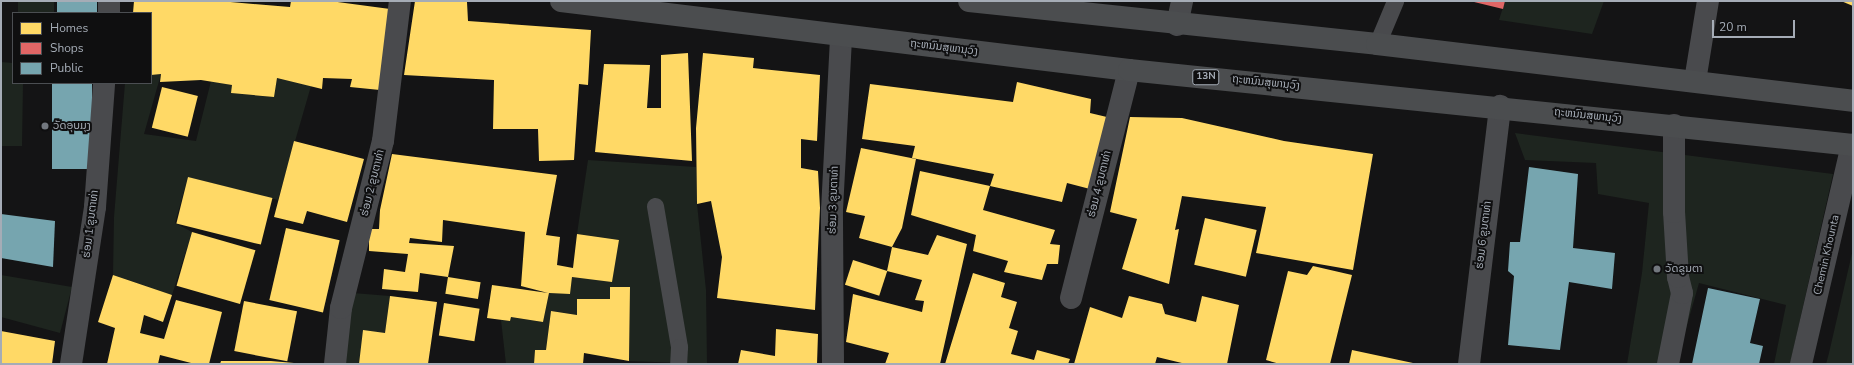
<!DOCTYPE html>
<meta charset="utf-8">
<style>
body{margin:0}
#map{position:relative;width:1854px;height:365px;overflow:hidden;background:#141415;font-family:"Nunito Sans","Noto Sans Lao",sans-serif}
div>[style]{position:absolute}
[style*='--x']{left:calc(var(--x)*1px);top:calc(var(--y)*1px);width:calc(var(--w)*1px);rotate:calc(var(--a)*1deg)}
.green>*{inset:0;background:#1e251f;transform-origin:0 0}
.homes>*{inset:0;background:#ffd966;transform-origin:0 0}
.shops>*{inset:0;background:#e06666}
.public>*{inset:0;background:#76a5af;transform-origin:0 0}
.service>*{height:17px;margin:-8.5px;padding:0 8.5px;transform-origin:8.5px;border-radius:8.5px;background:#494a4d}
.minor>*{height:22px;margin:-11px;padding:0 11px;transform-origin:11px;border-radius:11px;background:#494a4d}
.trunk>*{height:22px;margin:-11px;padding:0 11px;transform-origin:11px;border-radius:11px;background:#4b4d4f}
.dots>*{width:11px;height:11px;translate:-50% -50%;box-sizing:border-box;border:2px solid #0f0f10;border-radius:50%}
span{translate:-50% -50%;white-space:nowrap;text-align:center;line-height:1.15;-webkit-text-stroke:4px #0f0f10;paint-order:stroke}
.shield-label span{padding:1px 3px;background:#0f0f10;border:1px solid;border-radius:3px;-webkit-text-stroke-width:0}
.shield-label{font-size:10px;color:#a5acb6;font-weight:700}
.street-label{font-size:11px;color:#a5acb6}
.poi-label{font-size:11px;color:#a5acb6}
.left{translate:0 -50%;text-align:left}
.frame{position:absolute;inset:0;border:2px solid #a5acb6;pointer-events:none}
.legend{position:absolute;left:12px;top:12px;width:140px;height:72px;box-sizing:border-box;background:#0f0f10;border:1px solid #4b4e52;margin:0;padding:5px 7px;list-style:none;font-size:12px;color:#a5acb6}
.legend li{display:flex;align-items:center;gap:8px;height:20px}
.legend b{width:20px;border:1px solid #4b4e52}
.scale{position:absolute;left:1712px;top:20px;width:83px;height:18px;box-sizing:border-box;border:2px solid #a5acb6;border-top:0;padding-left:5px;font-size:12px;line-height:14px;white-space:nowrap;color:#a5acb6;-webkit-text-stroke:3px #0f0f10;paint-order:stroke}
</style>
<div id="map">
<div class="green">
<i style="left:18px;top:1px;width:36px;height:12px"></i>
<i style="clip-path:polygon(1505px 1px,1604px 1px,1592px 34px,1499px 20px)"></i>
<i style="clip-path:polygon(1px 62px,13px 63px,13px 83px,23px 83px,22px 146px,1px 146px)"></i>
<i style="clip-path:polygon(161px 74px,144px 134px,196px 141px,211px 81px,232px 85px,232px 93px,273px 97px,277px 78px,311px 86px,278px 200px,188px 177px,175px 223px,192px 232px,172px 295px,113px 275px,114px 217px,125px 83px,151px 83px,151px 75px)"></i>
<i style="clip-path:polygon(1515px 133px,1833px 174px,1790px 364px,1774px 364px,1786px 305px,1699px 283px,1676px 364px,1627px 364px,1642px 273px,1649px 203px,1598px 194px,1596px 163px,1525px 160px)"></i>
<i style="clip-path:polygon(588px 160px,696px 167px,697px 204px,706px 290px,707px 364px,629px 361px,630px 287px,611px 287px,610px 299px,577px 299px,577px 315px,551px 311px,546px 350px,535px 350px,534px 364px,506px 364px,501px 320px,510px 321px,511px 317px,543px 322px,549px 293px,570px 294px,572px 277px,612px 281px,619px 240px,577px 234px)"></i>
<i style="clip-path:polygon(1853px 249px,1853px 364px,1826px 364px,1829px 353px)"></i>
<i style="clip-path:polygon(1px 275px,72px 287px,60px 333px,1px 317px)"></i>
<i style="clip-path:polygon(353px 293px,390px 296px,385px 333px,359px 364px,340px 364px)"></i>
</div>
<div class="homes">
<i style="clip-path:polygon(134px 1px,219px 1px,290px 7px,291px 1px,330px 1px,390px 9px,380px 90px,350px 87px,352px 79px,323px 78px,322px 89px,277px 78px,274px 97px,231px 93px,232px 85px,201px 80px,160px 82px,161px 74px,151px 75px,151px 13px,133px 13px)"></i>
<i style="clip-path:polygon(415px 1px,467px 2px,468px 21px,591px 30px,588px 85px,579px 84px,574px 160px,539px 161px,538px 129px,493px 129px,494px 80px,404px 75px)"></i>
<i style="clip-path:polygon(1841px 1px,1853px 1px,1853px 6px)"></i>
<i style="clip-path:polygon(688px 53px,692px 161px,595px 152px,604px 64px,650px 65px,647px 108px,661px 108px,661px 55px)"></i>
<i style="clip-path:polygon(703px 53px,754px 58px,753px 68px,820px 75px,817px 141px,801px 139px,801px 168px,818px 171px,820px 208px,815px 310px,717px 298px,722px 257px,711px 201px,697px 204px,696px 128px)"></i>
<i style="clip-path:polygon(1017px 82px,1091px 99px,1090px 113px,1111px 118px,1090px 189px,1067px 183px,1062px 202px,990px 186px,994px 174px,912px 158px,915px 146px,862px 139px,870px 84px,1013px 102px)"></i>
<i style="left:162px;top:87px;width:37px;height:42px;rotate:14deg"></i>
<i style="clip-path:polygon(1130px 117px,1182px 118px,1284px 141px,1373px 154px,1353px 270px,1256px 253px,1266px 207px,1182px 196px,1175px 230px,1179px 229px,1169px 284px,1122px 269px,1137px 219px,1110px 212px)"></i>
<i style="clip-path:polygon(294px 141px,364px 159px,347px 222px,307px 211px,303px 224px,274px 217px)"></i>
<i style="clip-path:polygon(861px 148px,916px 159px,902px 228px,892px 247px,859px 238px,865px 216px,846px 212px)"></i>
<i style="clip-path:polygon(392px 154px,557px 175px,546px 235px,560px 237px,557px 265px,573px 268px,577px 234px,619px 240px,612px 282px,572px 277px,570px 294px,549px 293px,543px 322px,511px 317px,510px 321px,487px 318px,492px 285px,548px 293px,521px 286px,525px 232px,443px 220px,442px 242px,410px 238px,409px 243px,454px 246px,448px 277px,420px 273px,418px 292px,382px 289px,384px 269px,405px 272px,408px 254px,369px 251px,369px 229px,379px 229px,380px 210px)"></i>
<i style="clip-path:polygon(920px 171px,990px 186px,983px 210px,1055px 230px,1050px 244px,1060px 245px,1058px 264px,1047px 264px,1042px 280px,1004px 272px,1008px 261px,973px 251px,976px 235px,911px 215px)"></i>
<i style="left:188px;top:177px;width:87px;height:48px;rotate:14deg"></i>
<i style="left:1205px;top:218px;width:53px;height:48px;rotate:13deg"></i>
<i style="left:286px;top:228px;width:55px;height:74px;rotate:13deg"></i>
<i style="left:192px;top:232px;width:66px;height:56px;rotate:16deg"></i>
<i style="clip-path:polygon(937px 235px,967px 244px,940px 364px,885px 364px,889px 353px,846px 342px,853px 294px,922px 312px,924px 301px,915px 300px,922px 280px,887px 271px,892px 247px,928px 255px)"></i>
<i style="left:853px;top:260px;width:36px;height:26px;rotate:18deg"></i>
<i style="clip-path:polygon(1313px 266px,1352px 275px,1330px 364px,1280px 364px,1266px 360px,1288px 271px,1307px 275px)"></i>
<i style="clip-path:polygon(973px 273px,1005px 283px,1001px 297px,1017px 302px,1009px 328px,1018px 331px,1011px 354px,1034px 360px,1037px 350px,1070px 359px,1068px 364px,945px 364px)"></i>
<i style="clip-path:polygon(113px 275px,172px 295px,163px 322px,144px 315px,140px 333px,164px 339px,176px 300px,222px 312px,209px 364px,195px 364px,160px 355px,158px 364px,107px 364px,115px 328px,98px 322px)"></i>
<i style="left:448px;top:277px;width:33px;height:17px;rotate:9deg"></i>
<i style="clip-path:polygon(610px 287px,630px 287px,629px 361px,584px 353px,583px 364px,534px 364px,535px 350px,546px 350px,551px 311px,577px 315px,577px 299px,610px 299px)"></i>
<i style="clip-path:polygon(390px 296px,437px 302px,428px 364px,359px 364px,363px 330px,385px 333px)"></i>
<i style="clip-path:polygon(1129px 296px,1162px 304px,1165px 314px,1196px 322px,1202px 296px,1239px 305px,1227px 364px,1186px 364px,1157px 357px,1155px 364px,1074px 364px,1090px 307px,1122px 318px)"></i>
<i style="left:244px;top:301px;width:54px;height:51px;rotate:11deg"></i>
<i style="left:444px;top:303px;width:36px;height:33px;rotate:9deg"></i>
<i style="clip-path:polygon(776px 329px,818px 334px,817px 364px,738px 364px,741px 350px,775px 356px)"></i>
<i style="clip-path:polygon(1px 331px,55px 341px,52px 364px,1px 364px)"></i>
<i style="clip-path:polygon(1352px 350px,1413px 363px,1413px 364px,1349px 364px)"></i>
<i style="clip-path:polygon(221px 361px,271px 361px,294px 363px,220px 364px)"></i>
</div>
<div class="shops">
<i style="clip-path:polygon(1470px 1px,1505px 1px,1503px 9px)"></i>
</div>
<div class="public">
<i style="left:57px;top:1px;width:40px;height:12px"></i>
<i style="left:52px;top:83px;width:40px;height:86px"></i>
<i style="clip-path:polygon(1529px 167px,1578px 174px,1573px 248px,1615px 253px,1612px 289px,1569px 282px,1560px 350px,1508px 345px,1514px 276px,1508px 271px,1510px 242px,1520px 242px)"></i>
<i style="clip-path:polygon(1px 214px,55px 221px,53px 267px,1px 258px)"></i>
<i style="clip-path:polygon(1708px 288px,1760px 299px,1750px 343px,1763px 346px,1759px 364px,1692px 364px)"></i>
</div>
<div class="service">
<i style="--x:1377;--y:44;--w:47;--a:-67.3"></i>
<i style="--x:655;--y:206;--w:143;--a:80.3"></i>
<i style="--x:679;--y:347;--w:17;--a:93"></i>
</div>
<div class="minor">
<i style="--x:109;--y:13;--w:12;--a:-90"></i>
<i style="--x:1177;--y:25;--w:25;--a:-78"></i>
<i style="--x:1695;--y:81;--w:81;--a:-80.8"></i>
<i style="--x:1071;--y:298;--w:235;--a:-75.7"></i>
<i style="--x:71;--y:364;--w:159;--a:-81.3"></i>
<i style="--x:95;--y:207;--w:124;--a:-85.8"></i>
<i style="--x:335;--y:364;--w:56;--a:-83.9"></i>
<i style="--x:341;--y:308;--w:172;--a:-75.9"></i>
<i style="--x:383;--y:141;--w:141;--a:-83.1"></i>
<i style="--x:833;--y:364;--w:154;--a:-90.4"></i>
<i style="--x:832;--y:210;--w:173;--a:-87"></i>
<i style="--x:1469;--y:364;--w:260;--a:-83.1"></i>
<i style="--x:1668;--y:364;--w:72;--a:-78.8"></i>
<i style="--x:1682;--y:293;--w:16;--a:-104"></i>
<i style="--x:1678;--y:277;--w:65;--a:-93.5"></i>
<i style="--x:1674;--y:212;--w:87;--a:-90"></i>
<i style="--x:1801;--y:364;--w:225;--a:-76.9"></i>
</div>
<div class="trunk">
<i style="--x:561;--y:1;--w:572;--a:6.93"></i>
<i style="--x:1129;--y:70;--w:728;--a:5.91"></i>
<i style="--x:969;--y:1;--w:410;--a:6"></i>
<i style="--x:1377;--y:44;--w:479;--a:6.8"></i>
</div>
<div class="dots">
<i style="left:45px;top:126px;background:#72777e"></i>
<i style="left:1657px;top:269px;background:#72777e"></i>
</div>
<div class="shield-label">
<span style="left:1206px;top:77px">13N</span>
</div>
<div class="street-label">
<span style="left:944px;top:48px;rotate:7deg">ຖະຫນົນສຸພານຸວົງ</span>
<span style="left:1266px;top:83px;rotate:6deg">ຖະຫນົນສຸພານຸວົງ</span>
<span style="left:1588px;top:116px;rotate:6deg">ຖະຫນົນສຸພານຸວົງ</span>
<span style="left:373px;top:183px;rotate:-76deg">ຮ່ອມ 2 ຂູນຕາທ່າ</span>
<span style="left:1100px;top:184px;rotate:-76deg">ຮ່ອມ 4 ຂູນຕາທ່າ</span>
<span style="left:834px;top:200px;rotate:-88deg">ຮ່ອມ 3 ຂູນຕາທ່າ</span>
<span style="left:91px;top:224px;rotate:-83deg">ຮ່ອມ 1 ຂູນຕາທ່າ</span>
<span style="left:1484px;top:235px;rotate:-83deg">ຮ່ອມ 6 ຂູນຕາທ່າ</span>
<span style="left:1827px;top:255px;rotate:-77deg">Chemin Khounta</span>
</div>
<div class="poi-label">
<span class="left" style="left:53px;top:126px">ວັດອຸບມຸງ</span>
<span class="left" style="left:1665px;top:269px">ວັດຂູນຕາ</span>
</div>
<div class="frame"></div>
<ul class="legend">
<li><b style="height:11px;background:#ffd966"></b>Homes</li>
<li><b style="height:11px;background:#e06666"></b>Shops</li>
<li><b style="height:11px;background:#76a5af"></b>Public</li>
</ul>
<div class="scale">20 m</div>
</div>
